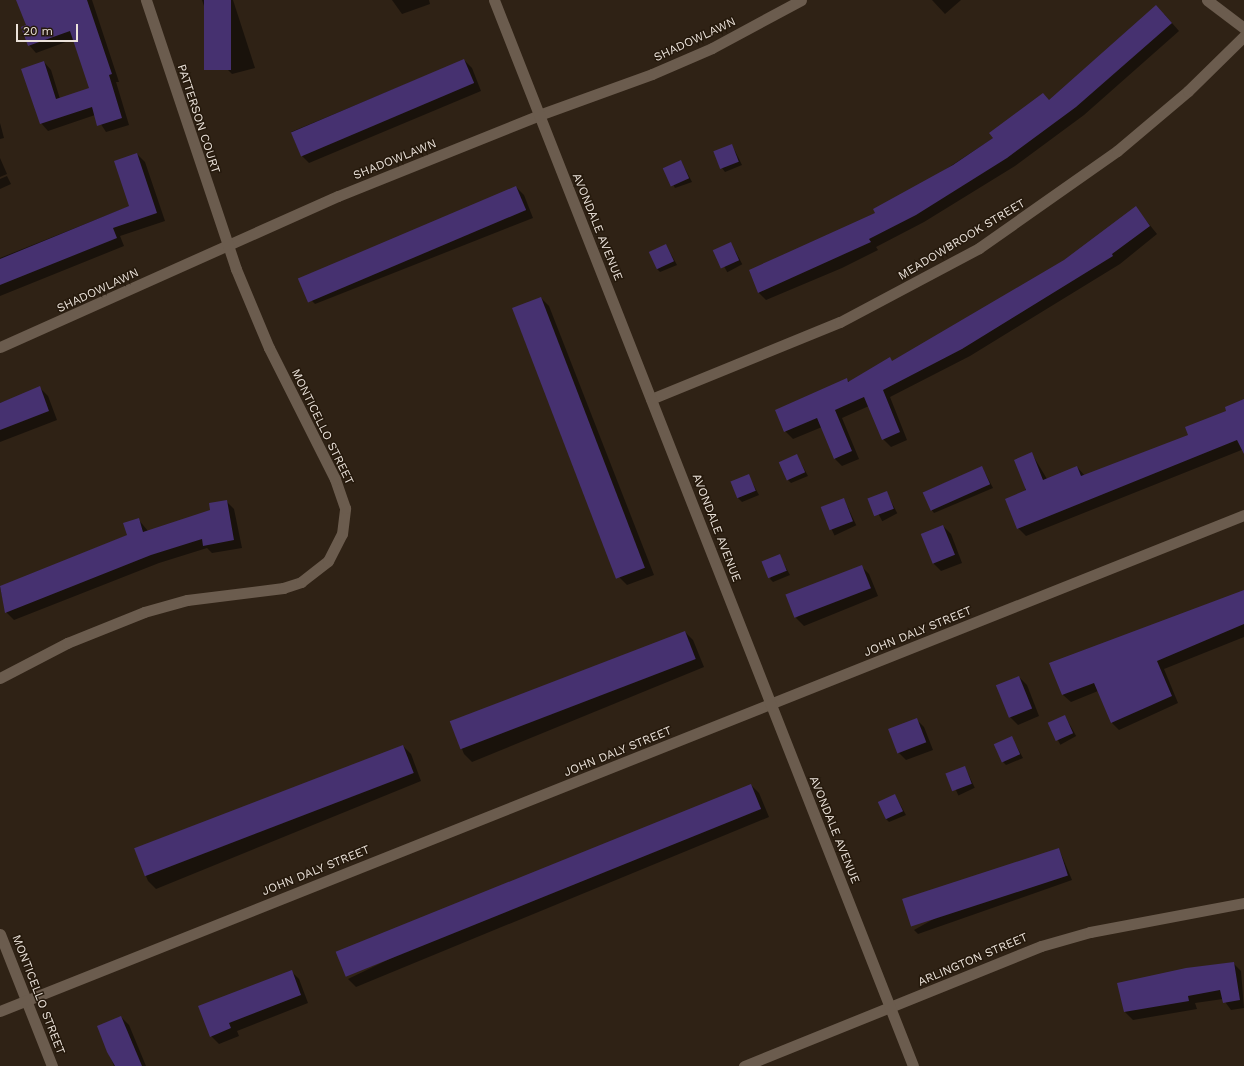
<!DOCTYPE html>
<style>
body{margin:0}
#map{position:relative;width:1244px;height:1066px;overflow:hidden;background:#2f2215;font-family:"Work Sans",sans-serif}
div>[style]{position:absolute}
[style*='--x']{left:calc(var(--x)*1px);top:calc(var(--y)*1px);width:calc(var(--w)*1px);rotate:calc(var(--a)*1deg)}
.shadow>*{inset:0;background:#0007;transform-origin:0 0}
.building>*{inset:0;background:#463170;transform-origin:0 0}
.minor>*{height:11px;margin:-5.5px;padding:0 5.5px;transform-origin:5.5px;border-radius:5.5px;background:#6b5c4e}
.tertiary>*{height:11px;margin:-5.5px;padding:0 5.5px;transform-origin:5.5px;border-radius:5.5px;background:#6b5c4e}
span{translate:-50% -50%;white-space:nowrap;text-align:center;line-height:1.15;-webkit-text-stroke:3px #25190c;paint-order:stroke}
.street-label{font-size:12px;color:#ebe2da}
.scale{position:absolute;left:16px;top:24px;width:62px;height:18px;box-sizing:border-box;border:2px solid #ebe2da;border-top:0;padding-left:5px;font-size:12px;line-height:14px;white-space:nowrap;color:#ebe2da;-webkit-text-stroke:3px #25190c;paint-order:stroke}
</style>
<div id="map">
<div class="shadow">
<i style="clip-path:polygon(17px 0,92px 0,119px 82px,116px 82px,129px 125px,106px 132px,95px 115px,48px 131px,41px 123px,44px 62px,51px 70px,60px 99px,91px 89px,74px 39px,36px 53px,29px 45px,28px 25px)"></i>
<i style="clip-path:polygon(202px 0,233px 0,255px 68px,232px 74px,224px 66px)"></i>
<i style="clip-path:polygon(392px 0,429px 0,430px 4px,402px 14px)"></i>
<i style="clip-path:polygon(932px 0,961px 0,945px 14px)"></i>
<i style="clip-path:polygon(1164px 14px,1179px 31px,1084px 115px,1015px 166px,924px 222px,876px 247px,878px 250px,842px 268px,766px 300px,758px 292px,1050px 101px)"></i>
<i style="clip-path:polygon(464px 60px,472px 68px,481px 91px,309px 163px,301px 155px,291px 132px)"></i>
<i style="clip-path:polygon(0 123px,4px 138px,0 139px)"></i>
<i style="clip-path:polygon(732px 145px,742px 165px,725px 172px,722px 168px)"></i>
<i style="clip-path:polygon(137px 154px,145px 162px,165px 221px,120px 236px,124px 246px,0 296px,0 258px,130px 206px)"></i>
<i style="clip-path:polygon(0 158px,7px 174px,0 177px)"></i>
<i style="clip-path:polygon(681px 161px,692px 182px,675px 188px,664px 168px)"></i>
<i style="clip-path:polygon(7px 176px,11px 184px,0 189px,0 179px)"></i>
<i style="clip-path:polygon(516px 187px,524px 195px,533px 218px,315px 304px,307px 296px)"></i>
<i style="clip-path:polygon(1136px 208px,1157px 234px,1120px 264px,970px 356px,890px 397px,907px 440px,891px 447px,883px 439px,869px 406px,842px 418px,859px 459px,842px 466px,835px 459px,822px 427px,793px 439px,785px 431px,847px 380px,850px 382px,893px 362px,1064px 261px)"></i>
<i style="left:731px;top:243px;width:24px;height:17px;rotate:62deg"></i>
<i style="clip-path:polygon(666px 245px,677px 265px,660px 272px,656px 268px)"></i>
<i style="clip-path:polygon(541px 298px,549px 306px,654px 575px,627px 585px,619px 577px)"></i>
<i style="clip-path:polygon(40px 388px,48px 396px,57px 420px,0 442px,0 403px)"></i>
<i style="clip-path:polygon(1244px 401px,1244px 449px,1026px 536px,1018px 528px,1032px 454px,1047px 479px,1077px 467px,1085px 476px,1189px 436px)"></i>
<i style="clip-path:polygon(797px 456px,808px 476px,791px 483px,787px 479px)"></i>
<i style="clip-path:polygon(982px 467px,993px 488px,934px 513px,931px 509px,924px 492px)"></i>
<i style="clip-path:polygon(748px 475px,759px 495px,742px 502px,738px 498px)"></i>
<i style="left:886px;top:492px;width:24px;height:17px;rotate:62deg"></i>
<i style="left:844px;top:499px;width:29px;height:24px;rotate:65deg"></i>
<i style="clip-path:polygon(226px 501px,234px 509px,242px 548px,212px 553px,207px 548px,159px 563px,14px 620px,6px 612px,0 587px,128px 535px,138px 519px,148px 531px,211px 511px)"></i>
<i style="clip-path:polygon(943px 526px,951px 534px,962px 563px,941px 571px,933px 563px)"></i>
<i style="clip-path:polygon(779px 555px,790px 575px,773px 582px,770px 579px)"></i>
<i style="clip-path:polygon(861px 566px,869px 574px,878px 596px,804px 626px,796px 618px)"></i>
<i style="clip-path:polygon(1244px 591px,1244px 637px,1164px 669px,1178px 703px,1119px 730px,1112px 723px,1098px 691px,1071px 702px,1063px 695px,1051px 664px)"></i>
<i style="clip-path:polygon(685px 632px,693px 640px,704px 667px,472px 762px,464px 754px,453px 726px)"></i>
<i style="clip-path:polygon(1019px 677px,1027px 685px,1039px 716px,1018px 725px,1010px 717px)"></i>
<i style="left:1065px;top:716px;width:23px;height:18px;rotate:61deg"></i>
<i style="clip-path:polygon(916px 719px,924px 727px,933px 750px,906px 760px,898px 752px)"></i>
<i style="clip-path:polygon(1012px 738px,1023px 758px,1006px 765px,1002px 761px)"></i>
<i style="clip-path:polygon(403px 746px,411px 754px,421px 781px,156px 889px,148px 881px,137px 854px)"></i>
<i style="left:965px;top:767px;width:23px;height:18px;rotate:65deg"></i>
<i style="clip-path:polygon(751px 785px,759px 793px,769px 817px,356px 987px,348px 979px)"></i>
<i style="clip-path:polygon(895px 795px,906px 815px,889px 822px,885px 818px)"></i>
<i style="clip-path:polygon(1059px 849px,1072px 880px,918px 934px,914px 930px)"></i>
<i style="clip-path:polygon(1233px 963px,1241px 971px,1244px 1008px,1231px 1010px,1223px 999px,1195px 1003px,1197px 1009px,1133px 1020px,1125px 1012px,1119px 984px)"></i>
<i style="clip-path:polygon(291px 971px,299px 979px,308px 1003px,237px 1031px,239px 1036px,219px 1044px,211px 1036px)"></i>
<i style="clip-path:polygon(121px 1017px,129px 1025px,146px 1066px,114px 1066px,98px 1027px)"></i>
</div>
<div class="building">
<i style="clip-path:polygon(16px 0,87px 0,112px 74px,109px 75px,122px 118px,97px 126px,92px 107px,40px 124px,21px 69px,44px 61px,56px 99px,89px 88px,70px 31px,28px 46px,21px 27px,26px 25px)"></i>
<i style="left:204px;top:0;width:27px;height:70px"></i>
<i style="clip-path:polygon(1156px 5px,1172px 23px,1076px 107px,1007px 158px,916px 215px,869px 239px,871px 242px,758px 293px,749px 270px,875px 213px,873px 209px,953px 165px,993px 138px,989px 133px,1043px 93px,1049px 100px)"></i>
<i style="left:464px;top:59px;width:26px;height:188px;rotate:67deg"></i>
<i style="left:732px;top:144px;width:19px;height:20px;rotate:69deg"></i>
<i style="clip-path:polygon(137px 153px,157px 213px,113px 228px,117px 238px,0 285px,0 259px,129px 206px,114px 161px)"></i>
<i style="left:681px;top:160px;width:20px;height:20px;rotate:66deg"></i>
<i style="left:516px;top:186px;width:26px;height:237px;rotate:67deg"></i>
<i style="clip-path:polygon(1136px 206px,1150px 226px,1112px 254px,1113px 256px,962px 349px,883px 390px,900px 432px,882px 440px,864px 397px,835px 410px,852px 451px,834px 459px,817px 418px,784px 432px,775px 410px,847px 378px,848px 382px,890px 357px,892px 361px,1064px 260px)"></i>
<i style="left:731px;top:242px;width:20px;height:20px;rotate:66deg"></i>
<i style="left:666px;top:244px;width:19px;height:19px;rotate:65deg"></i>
<i style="left:541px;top:297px;width:290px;height:31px;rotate:69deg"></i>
<i style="clip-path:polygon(40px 386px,49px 411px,0 430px,0 403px)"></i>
<i style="clip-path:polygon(1244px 399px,1244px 454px,1237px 440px,1017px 529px,1005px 499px,1026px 490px,1014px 460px,1032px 452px,1043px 480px,1077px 466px,1081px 476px,1188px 435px,1185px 427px,1226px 411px,1225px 407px)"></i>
<i style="left:797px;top:454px;width:20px;height:20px;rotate:66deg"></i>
<i style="left:982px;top:466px;width:20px;height:65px;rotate:66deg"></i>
<i style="left:749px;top:474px;width:18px;height:20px;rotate:68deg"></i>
<i style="left:887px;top:491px;width:19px;height:21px;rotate:69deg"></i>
<i style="left:844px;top:498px;width:25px;height:25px;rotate:69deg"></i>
<i style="clip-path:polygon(227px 500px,234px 540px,203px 546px,202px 539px,151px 555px,5px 613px,0 586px,127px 535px,123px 523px,139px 518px,143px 532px,210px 510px,209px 503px)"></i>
<i style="left:943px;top:525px;width:32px;height:24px;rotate:68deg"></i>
<i style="left:780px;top:554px;width:18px;height:20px;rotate:68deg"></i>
<i style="left:862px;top:565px;width:25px;height:82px;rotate:69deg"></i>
<i style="clip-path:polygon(1244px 590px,1244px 624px,1157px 661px,1172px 696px,1111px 723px,1094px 683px,1062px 695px,1049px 663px)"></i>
<i style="left:685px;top:631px;width:30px;height:252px;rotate:69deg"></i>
<i style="left:1019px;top:676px;width:35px;height:25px;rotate:68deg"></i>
<i style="left:1065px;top:715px;width:20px;height:19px;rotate:66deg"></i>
<i style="left:917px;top:718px;width:26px;height:31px;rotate:69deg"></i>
<i style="left:1012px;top:736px;width:20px;height:20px;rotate:66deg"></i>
<i style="left:403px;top:745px;width:30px;height:288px;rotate:69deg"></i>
<i style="left:965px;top:766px;width:19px;height:21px;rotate:69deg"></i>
<i style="left:751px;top:784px;width:27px;height:448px;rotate:68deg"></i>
<i style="left:895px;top:794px;width:19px;height:19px;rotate:65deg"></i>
<i style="left:1059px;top:848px;width:29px;height:165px;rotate:72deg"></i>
<i style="clip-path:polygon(1234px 962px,1240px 1000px,1223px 1003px,1220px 990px,1188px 996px,1189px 1001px,1124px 1012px,1117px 983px,1186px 968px)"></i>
<i style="clip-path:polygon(292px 970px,301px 995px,229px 1023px,231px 1028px,210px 1037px,198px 1006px)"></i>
<i style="clip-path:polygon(121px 1016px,142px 1066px,115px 1066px,107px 1052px,97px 1026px)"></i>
</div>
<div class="minor">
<i style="--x:1207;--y:0;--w:46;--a:37.1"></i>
<i style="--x:0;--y:347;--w:370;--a:-24.1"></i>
<i style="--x:338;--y:196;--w:217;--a:-21.9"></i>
<i style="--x:539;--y:115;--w:120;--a:-19.9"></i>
<i style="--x:652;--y:74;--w:65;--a:-23.4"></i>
<i style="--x:712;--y:48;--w:101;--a:-28.3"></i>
<i style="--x:651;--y:399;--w:204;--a:-22.2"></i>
<i style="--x:840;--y:322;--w:157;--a:-28"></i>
<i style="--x:979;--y:248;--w:169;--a:-35.1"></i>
<i style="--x:1117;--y:151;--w:93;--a:-40.2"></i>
<i style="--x:1188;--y:91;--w:78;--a:-44.5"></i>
<i style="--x:0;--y:678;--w:76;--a:-27.6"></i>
<i style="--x:67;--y:643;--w:83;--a:-21.9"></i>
<i style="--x:144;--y:612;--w:45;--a:-15.6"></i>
<i style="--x:187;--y:600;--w:97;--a:-7.1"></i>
<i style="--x:283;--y:588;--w:19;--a:-18"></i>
<i style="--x:301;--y:582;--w:34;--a:-38"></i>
<i style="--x:328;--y:561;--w:30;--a:-63"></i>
<i style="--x:342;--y:534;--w:26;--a:-83"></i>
<i style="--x:345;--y:508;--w:31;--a:-109"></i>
<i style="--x:335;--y:479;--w:147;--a:-116.7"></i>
<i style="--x:269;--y:348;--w:86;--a:-112.7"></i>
<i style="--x:236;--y:269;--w:284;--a:-108.5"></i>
<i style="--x:0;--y:934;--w:142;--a:68.5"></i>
<i style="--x:0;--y:1011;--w:1339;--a:-21.74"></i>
<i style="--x:744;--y:1066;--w:320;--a:-22"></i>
<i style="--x:1041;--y:946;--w:51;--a:-15.9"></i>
<i style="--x:1090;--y:932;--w:157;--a:-10.7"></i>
</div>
<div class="tertiary">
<i style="--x:494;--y:0;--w:1145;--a:68.54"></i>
</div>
<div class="street-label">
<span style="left:695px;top:40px;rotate:-25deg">SHADOWLAWN</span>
<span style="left:198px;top:119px;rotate:72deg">PATTERSON COURT</span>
<span style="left:395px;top:160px;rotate:-22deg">SHADOWLAWN</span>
<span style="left:597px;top:227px;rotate:68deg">AVONDALE AVENUE</span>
<span style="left:962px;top:240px;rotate:-31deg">MEADOWBROOK STREET</span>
<span style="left:98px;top:291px;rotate:-25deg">SHADOWLAWN</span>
<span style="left:322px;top:427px;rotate:64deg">MONTICELLO STREET</span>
<span style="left:716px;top:528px;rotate:69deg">AVONDALE AVENUE</span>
<span style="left:918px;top:632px;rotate:-22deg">JOHN DALY STREET</span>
<span style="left:618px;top:752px;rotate:-22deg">JOHN DALY STREET</span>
<span style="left:834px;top:830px;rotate:68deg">AVONDALE AVENUE</span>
<span style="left:316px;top:871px;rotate:-22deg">JOHN DALY STREET</span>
<span style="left:973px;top:960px;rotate:-23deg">ARLINGTON STREET</span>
<span style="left:38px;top:995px;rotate:69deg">MONTICELLO STREET</span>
</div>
<div class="scale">20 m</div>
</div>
